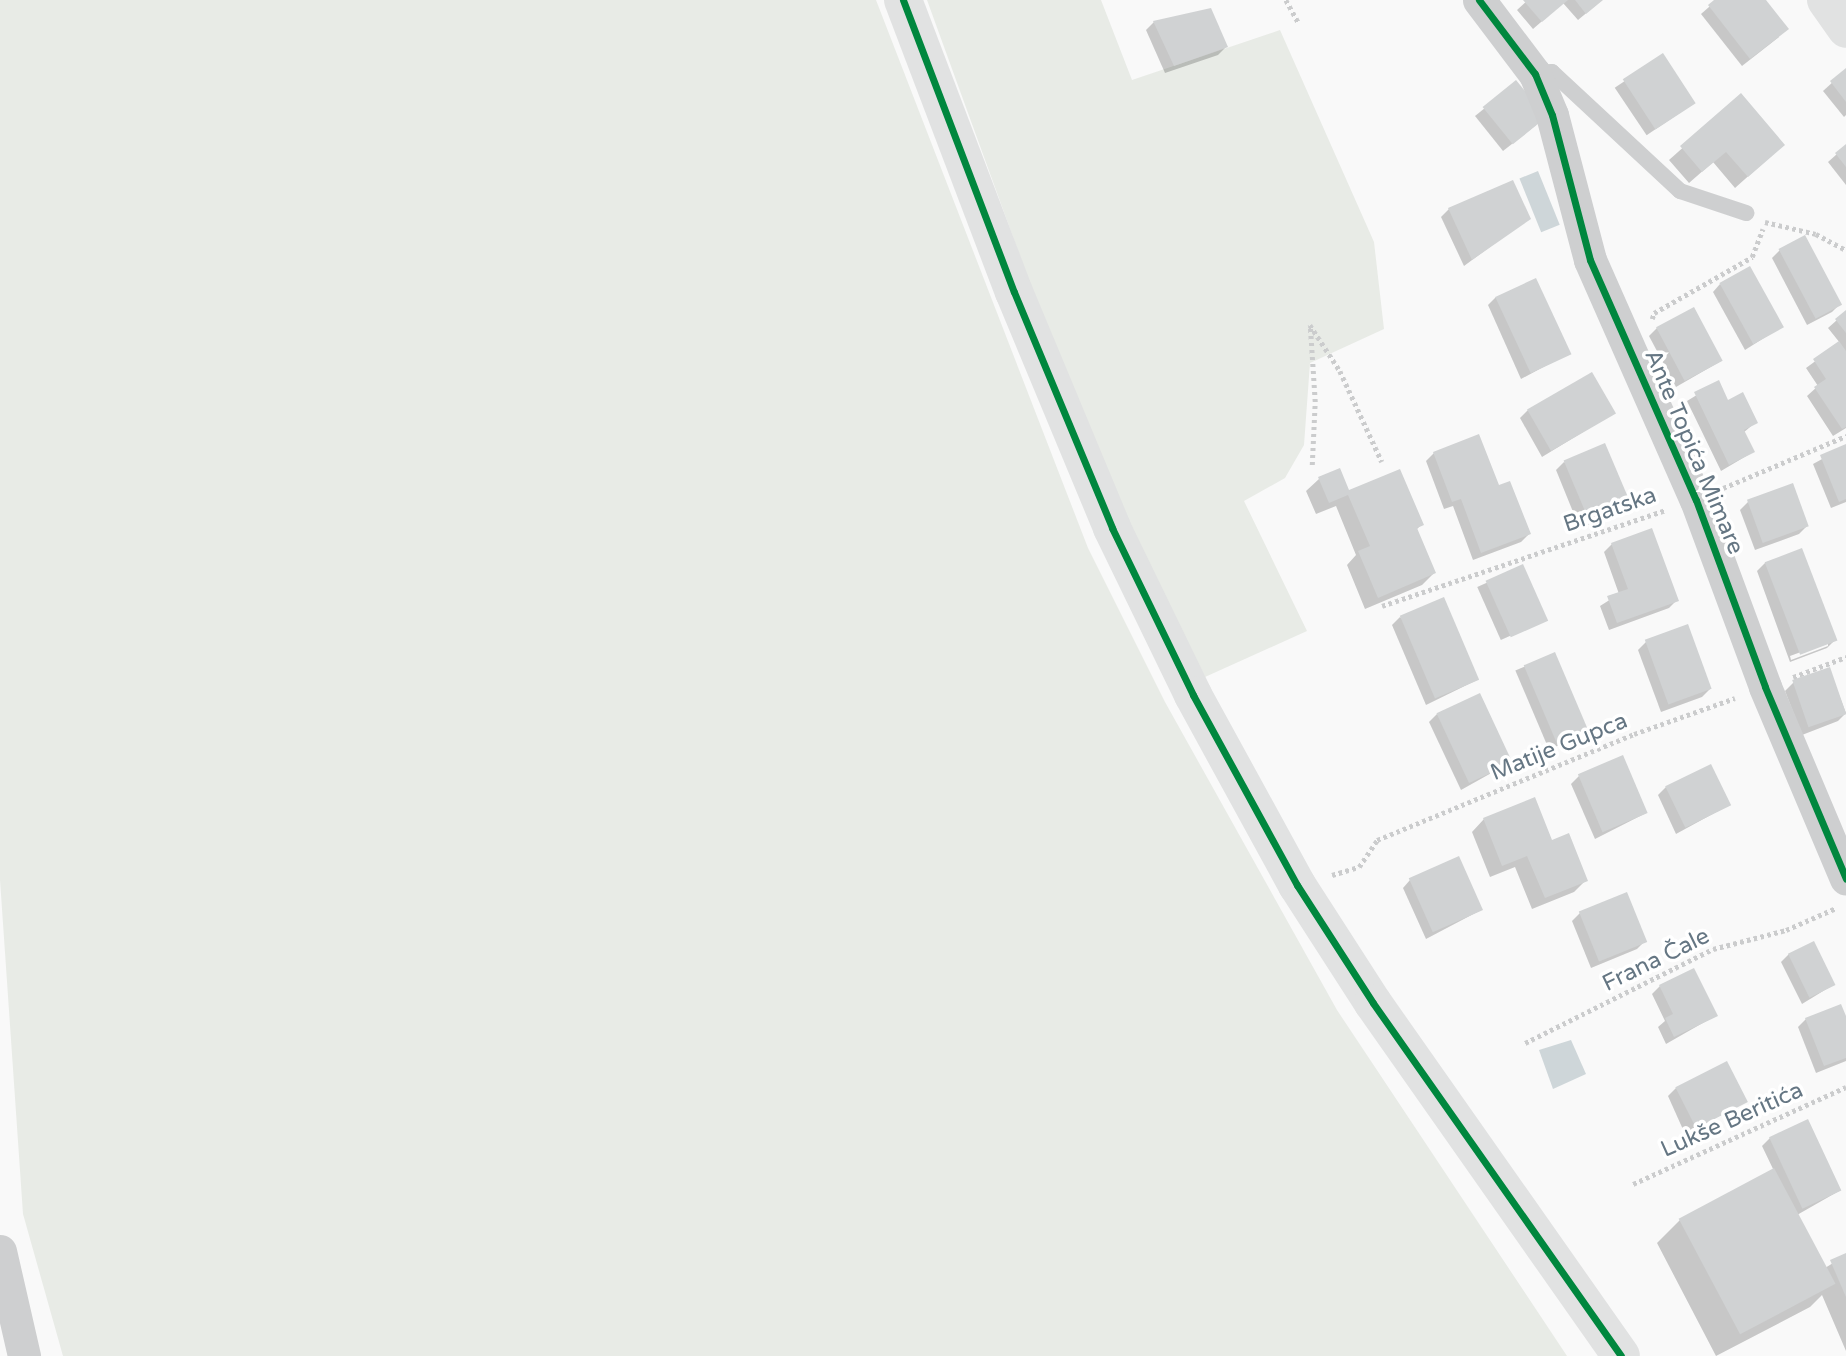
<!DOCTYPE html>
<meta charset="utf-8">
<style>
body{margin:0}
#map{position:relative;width:1846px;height:1356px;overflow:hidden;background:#f9f9f9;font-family:"Varela Round",sans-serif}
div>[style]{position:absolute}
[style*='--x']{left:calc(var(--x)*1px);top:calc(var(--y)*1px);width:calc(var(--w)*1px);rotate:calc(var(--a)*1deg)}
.green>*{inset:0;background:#e8ebe6}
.water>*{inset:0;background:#ced6d9;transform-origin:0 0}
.shadow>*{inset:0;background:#0003;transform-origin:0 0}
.building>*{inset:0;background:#d0d2d3;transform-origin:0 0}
.path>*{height:4.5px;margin-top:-2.25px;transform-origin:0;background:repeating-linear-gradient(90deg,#cbcccd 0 3.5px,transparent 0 7px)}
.lane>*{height:16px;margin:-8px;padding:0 8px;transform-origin:8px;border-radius:8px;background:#cecfd0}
.street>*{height:33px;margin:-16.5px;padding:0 16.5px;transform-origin:16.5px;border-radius:16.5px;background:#cecfd0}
.secondary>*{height:38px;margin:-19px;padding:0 19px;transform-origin:19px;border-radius:19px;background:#e1e2e2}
.primary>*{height:38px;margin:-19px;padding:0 19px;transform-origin:19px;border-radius:19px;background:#e1e2e2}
.cycleway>*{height:7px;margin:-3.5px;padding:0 3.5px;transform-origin:3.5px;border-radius:3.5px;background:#00873e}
span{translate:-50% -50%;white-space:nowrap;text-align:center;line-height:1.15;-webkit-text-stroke:7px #fff;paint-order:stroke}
.street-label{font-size:23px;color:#657683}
</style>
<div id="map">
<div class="green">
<i style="clip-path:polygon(0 0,876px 0,1088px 548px,1165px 702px,1337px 1010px,1567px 1356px,63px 1356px,23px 1214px,0 880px)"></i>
<i style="clip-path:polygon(927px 0,1101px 0,1132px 80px,1280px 30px,1374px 242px,1384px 329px,1310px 363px,1304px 445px,1285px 478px,1244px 501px,1307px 631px,1205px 677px,1131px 533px,1029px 281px)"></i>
</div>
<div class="water">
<i style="left:1538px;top:171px;width:58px;height:20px;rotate:68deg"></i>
<i style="clip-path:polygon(1571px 1040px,1586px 1074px,1553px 1089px,1539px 1050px)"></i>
</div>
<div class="shadow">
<i style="clip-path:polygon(1528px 0,1602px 0,1578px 20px,1563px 3px,1533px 29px,1517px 10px)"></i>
<i style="clip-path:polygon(1717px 0,1764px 0,1779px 37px,1742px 66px,1701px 14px)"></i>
<i style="clip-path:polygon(1210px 10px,1226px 47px,1218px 55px,1165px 73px,1146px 30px,1154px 22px)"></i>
<i style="left:1662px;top:56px;width:57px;height:57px;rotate:56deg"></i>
<i style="clip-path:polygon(1846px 70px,1846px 115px,1844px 117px,1823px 91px)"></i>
<i style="clip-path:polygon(1516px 83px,1536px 125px,1503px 151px,1475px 116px)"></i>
<i style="clip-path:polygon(1741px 96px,1783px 145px,1735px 188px,1713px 162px,1689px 183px,1669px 160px)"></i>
<i style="clip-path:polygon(1846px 146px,1846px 185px,1828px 162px)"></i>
<i style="clip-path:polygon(1449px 209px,1529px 218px,1464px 266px,1441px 217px)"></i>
<i style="clip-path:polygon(1780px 250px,1840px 304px,1832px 312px,1807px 325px,1772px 258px)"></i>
<i style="clip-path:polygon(1720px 284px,1781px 327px,1745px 350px,1713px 292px)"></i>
<i style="clip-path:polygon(1496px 297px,1569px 353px,1521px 379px,1488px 305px)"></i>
<i style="clip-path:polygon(1846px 312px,1846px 428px,1833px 436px,1807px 396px,1818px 386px,1806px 368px,1840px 343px,1828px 328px)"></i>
<i style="clip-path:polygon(1657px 328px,1721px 361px,1676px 387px,1649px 336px)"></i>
<i style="clip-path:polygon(1718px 382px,1727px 402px,1756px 422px,1743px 433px,1753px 452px,1721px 471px,1687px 401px)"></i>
<i style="clip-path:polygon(1528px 410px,1614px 413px,1542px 457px,1520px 418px)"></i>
<i style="clip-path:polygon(1846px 446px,1846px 502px,1831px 508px,1813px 464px)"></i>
<i style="clip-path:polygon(1434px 453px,1497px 487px,1529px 534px,1521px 542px,1473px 560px,1453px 506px,1444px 509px,1426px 461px)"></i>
<i style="clip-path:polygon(1564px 462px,1629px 504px,1580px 529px,1556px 470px)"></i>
<i style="clip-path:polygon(1339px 470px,1349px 492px,1422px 524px,1416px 530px,1434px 573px,1422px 585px,1365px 609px,1347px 565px,1356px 555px,1336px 506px,1316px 514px,1306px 491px,1319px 479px)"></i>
<i style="clip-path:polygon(1748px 502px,1807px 526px,1799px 534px,1755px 550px,1740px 510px)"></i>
<i style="clip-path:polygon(1612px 544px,1677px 600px,1669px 608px,1609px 630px,1600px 606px,1619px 594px,1604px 552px)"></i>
<i style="clip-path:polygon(evenodd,1801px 550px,1835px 640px,1827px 648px,1790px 662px,1757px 571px,1765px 563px,1801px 550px,1828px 642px,1828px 646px,1791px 660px,1790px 656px,1828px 642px)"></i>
<i style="left:1522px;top:567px;width:58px;height:49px;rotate:66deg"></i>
<i style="clip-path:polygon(1400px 617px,1477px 680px,1426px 705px,1392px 625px)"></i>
<i style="clip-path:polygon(1646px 642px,1710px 689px,1702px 697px,1661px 712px,1638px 650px)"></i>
<i style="left:1554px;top:654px;width:86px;height:42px;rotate:67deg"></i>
<i style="clip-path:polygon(1829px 669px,1846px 713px,1838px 721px,1802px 735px,1785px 691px,1793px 683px)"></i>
<i style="clip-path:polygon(1437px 714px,1511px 762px,1461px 790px,1429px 722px)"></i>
<i style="clip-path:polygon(1579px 776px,1646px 813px,1595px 839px,1571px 784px)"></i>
<i style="clip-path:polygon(1666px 787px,1729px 805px,1676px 834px,1658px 795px)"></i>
<i style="clip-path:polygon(1484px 819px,1551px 842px,1586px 880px,1574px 892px,1532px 909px,1515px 867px,1490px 877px,1472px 832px)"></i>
<i style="clip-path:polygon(1410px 880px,1481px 910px,1426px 939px,1403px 888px)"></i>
<i style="clip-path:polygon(1580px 913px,1645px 941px,1637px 949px,1591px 968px,1572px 921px)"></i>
<i style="clip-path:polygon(1789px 954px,1833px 985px,1802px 1004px,1781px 962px)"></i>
<i style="clip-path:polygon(1660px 986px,1715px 1016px,1666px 1044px,1658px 1027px,1665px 1021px,1652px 994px)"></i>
<i style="clip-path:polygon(1806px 1019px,1846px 1020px,1846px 1061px,1816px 1073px,1798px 1027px)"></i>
<i style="clip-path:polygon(1676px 1088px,1746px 1102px,1685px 1134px,1668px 1096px)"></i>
<i style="clip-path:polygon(1770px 1138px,1839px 1191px,1797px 1215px,1825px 1268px,1846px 1255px,1846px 1351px,1822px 1295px,1810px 1307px,1716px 1356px,1657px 1243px,1680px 1220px,1774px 1171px,1762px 1146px)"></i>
</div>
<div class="building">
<i style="clip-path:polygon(1523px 0,1568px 0,1542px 22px)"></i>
<i style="clip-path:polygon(1575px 0,1603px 0,1586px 14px)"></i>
<i style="clip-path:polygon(1714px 0,1766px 0,1789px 29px,1750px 59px,1708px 5px)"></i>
<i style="clip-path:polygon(1211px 8px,1228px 47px,1174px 66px,1153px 21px)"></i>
<i style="left:1663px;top:53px;width:60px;height:48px;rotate:57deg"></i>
<i style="clip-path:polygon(1846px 68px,1846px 102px,1830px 81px)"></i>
<i style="left:1516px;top:80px;width:48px;height:43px;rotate:51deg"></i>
<i style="clip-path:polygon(1741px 93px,1785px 145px,1748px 177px,1726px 152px,1702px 172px,1680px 146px)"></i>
<i style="clip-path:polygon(1846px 144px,1846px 167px,1835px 153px)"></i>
<i style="clip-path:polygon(1513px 180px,1531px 219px,1472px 260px,1448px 208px)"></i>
<i style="left:1805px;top:235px;width:79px;height:30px;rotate:62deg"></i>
<i style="left:1750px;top:266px;width:70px;height:35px;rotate:61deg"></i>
<i style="left:1536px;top:278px;width:84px;height:45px;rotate:65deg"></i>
<i style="left:1694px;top:307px;width:61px;height:43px;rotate:62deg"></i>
<i style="clip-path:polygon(1846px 310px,1846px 333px,1835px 319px)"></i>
<i style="clip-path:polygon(1839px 341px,1846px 351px,1846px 427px,1842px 429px,1814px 387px,1826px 379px,1813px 359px)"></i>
<i style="left:1592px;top:372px;width:48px;height:75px;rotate:60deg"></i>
<i style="clip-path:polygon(1719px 380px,1728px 400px,1743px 392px,1758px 423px,1744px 430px,1755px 452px,1729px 465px,1694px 392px)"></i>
<i style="clip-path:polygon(1479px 434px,1499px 485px,1510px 481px,1531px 534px,1481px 553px,1461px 499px,1452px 502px,1433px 452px)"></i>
<i style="left:1605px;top:443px;width:66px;height:45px;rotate:67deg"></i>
<i style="clip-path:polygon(1846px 444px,1846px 499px,1839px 502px,1820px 455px)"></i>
<i style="clip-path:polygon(1340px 468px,1349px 490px,1400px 469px,1424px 525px,1417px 528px,1436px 573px,1378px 598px,1358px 551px,1370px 546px,1348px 495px,1329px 503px,1318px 477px)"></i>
<i style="left:1793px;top:483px;width:46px;height:49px;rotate:70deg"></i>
<i style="clip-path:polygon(1652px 528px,1679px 601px,1617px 623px,1607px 596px,1628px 589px,1611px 543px)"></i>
<i style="left:1802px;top:548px;width:99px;height:40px;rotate:69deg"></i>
<i style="left:1523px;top:564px;width:62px;height:41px;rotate:66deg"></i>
<i style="left:1444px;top:597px;width:90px;height:48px;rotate:67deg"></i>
<i style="left:1688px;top:624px;width:69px;height:46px;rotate:70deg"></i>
<i style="left:1555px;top:652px;width:88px;height:34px;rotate:67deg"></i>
<i style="left:1830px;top:667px;width:50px;height:40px;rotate:71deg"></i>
<i style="left:1480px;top:693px;width:77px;height:48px;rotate:65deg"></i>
<i style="left:1623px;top:755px;width:63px;height:49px;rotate:67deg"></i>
<i style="left:1711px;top:764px;width:46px;height:51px;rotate:64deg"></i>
<i style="clip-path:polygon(1535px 797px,1552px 840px,1569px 833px,1588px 881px,1545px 898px,1527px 856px,1502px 866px,1483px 818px)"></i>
<i style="left:1459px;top:856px;width:59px;height:55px;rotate:66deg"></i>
<i style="left:1627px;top:892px;width:54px;height:52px;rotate:68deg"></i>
<i style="left:1814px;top:941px;width:49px;height:29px;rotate:64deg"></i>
<i style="clip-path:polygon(1694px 968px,1718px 1016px,1674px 1037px,1665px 1018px,1673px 1014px,1659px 985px)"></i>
<i style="clip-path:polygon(1841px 1004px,1846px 1016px,1846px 1058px,1824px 1066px,1805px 1018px)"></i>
<i style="left:1727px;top:1061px;width:46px;height:58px;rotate:63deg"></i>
<i style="left:1808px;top:1119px;width:79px;height:43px;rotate:65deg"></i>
<i style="left:1774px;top:1168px;width:131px;height:108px;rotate:62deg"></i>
<i style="clip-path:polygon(1846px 1253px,1846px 1297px,1830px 1260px)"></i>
</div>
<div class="path">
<i style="--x:1286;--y:0;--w:25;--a:61"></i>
<i style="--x:1765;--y:222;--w:52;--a:13.2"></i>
<i style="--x:1816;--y:234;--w:34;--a:28"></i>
<i style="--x:1652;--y:319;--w:6;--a:-72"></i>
<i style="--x:1654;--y:313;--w:113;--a:-29.7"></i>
<i style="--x:1752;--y:257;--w:30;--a:-69"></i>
<i style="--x:1312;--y:465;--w:63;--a:-87.3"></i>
<i style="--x:1315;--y:402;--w:77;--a:-93.7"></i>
<i style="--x:1310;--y:325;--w:55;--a:56.9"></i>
<i style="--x:1340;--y:371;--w:100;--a:65.2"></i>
<i style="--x:1723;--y:488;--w:134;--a:-22.9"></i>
<i style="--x:1382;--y:606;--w:300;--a:-18.7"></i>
<i style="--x:1793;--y:677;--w:57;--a:-20.7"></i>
<i style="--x:1332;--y:875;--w:28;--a:-17"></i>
<i style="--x:1359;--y:867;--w:32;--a:-56"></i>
<i style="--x:1377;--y:840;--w:278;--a:-22.4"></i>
<i style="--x:1634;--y:734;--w:107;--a:-19.6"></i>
<i style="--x:1525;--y:1043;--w:210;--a:-26.6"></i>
<i style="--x:1713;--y:949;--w:75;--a:-14.6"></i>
<i style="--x:1786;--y:930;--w:55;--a:-23.7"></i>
<i style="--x:1633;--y:1184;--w:234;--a:-24.5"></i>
</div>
<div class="lane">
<i style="--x:1535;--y:74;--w:17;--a:-7"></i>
<i style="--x:1552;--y:72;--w:175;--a:42.9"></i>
<i style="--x:1680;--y:191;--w:70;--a:18.4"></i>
</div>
<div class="street">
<i style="--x:1479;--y:0;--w:93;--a:52.9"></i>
<i style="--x:1535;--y:74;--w:44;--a:67.5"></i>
<i style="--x:1552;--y:115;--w:150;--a:75.3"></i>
<i style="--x:1590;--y:260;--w:262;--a:66.2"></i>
<i style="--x:1696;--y:500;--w:199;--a:69.7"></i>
<i style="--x:1765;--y:687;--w:208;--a:67.1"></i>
<i style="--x:0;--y:1251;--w:108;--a:77.1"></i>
</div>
<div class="secondary">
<i style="--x:1826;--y:0;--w:35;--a:55"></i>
</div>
<div class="primary">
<i style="--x:903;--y:0;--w:312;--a:69.2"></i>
<i style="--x:1014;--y:292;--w:256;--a:67.4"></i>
<i style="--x:1112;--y:528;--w:186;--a:64.1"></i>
<i style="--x:1193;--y:695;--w:217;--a:61.3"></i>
<i style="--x:1297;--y:885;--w:140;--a:57.2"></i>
<i style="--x:1373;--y:1003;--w:431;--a:54.9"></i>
</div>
<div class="cycleway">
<i style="--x:903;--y:0;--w:312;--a:69.2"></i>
<i style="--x:1014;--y:292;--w:256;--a:67.4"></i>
<i style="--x:1112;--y:528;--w:186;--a:64.1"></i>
<i style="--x:1193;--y:695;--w:217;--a:61.3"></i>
<i style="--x:1297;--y:885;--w:140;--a:57.2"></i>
<i style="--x:1373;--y:1003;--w:431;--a:54.9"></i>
<i style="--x:1479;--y:0;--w:93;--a:52.9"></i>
<i style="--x:1535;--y:74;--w:44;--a:67.5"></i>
<i style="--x:1552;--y:115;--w:150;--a:75.3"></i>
<i style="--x:1590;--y:260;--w:262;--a:66.2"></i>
<i style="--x:1696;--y:500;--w:199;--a:69.7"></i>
<i style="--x:1765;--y:687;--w:208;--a:67.1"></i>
</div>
<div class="street-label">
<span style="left:1694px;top:452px;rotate:67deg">Ante Topića Mimare</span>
<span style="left:1610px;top:510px;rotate:-19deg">Brgatska</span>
<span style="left:1559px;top:747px;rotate:-22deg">Matije Gupca</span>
<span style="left:1656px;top:960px;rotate:-26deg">Frana Čale</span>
<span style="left:1732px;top:1120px;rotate:-24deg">Lukše Beritića</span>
</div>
</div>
